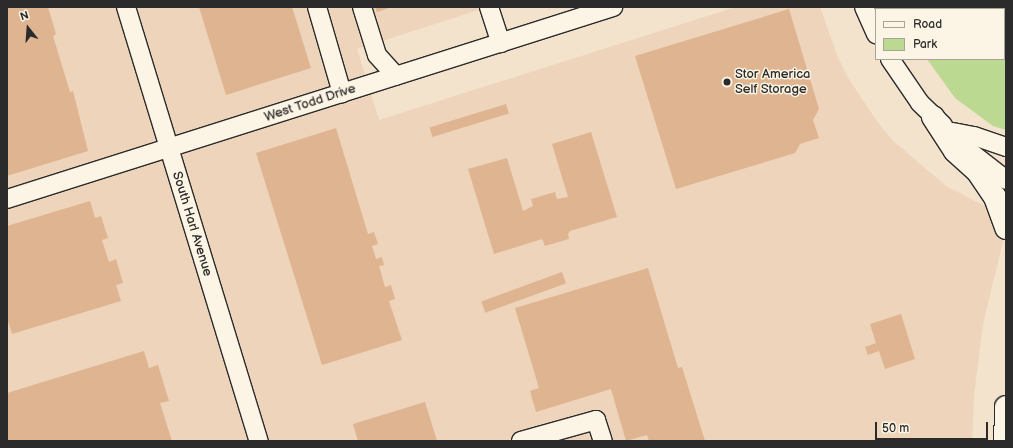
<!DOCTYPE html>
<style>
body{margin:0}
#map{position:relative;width:1013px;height:448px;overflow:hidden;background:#f3e2cc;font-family:"Balsamiq Sans",sans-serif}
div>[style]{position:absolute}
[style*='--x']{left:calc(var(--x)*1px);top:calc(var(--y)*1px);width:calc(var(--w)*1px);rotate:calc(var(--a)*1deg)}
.built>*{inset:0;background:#edd4ba}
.green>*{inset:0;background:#bcd991}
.building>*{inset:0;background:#dfb490;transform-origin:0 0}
.roads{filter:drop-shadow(1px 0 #2b2b2b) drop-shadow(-1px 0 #2b2b2b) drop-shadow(0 1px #2b2b2b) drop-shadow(0 -1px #2b2b2b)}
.minor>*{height:18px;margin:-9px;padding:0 9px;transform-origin:9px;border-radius:9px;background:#fcf5e5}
.major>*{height:22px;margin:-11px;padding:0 11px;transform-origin:11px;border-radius:11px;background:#fcf5e5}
.dots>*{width:11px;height:11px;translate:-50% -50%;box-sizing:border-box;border:2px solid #fcf5e5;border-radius:50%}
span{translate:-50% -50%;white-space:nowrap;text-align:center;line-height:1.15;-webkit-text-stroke:3px #fcf5e5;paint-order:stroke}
.poi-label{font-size:13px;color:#2b2b2b}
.left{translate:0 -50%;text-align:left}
.street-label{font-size:13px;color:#2b2b2b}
.frame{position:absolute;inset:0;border:8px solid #2b2b2b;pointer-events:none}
.legend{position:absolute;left:875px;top:8px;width:130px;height:52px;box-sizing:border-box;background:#fcf5e5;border:1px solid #a8a49b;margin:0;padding:5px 7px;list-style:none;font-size:12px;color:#2b2b2b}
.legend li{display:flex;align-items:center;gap:8px;height:20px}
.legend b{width:20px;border:1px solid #a8a49b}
.north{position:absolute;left:8px;top:8px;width:40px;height:40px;-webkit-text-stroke:3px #fcf5e5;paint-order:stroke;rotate:343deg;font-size:11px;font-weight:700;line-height:16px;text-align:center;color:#2b2b2b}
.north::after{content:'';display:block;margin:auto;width:14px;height:18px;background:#2b2b2b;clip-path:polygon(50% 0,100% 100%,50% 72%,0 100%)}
.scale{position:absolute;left:875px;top:422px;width:113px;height:18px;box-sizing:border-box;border:2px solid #2b2b2b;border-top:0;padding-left:5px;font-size:12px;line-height:14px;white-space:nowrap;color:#2b2b2b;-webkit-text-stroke:3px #fcf5e5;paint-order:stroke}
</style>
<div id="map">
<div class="built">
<i style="clip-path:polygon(7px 7px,488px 7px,357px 49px,379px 120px,736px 7px,820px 7px,837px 55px,848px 78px,876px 120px,892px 140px,946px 186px,1006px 217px,1006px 229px,983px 324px,974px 395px,972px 441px,7px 441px)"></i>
</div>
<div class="green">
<i style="clip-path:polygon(1006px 58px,1006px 130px,993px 126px,955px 98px,927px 59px)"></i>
</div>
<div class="building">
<i style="clip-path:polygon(7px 7px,48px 7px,56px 34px,53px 36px,70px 92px,73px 91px,88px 151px,7px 176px)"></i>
<i style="clip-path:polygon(199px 7px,292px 7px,311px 68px,226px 95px)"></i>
<i style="clip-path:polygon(375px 7px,392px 7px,377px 12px)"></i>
<i style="clip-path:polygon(789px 9px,819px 109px,813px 120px,819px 138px,800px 144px,795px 153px,676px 189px,635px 56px)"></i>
<i style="left:506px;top:104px;width:10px;height:80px;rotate:73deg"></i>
<i style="clip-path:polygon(336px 128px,368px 234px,374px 232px,378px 244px,372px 246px,376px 259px,382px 257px,384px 265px,379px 266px,385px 287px,391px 285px,395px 299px,389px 301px,402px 340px,322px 365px,256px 153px)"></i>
<i style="clip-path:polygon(591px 132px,617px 217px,570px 231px,568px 234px,569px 239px,545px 246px,542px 239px,494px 254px,468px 169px,507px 158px,523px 211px,533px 206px,531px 199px,555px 192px,557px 199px,568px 197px,552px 144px)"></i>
<i style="clip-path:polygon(90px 201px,95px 218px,101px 216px,108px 238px,102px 240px,109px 262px,116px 259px,123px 283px,116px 285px,121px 301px,12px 334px,7px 318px,7px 226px)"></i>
<i style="clip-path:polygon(648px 268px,678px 368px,682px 367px,705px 441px,649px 441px,647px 435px,626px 441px,611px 389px,536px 412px,530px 391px,539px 388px,515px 308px)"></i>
<i style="left:562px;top:272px;width:12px;height:86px;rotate:70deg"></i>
<i style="clip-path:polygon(901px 314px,915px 359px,885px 369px,879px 351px,868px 355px,865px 347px,876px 343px,870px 324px)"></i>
<i style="clip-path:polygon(144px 351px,149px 368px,158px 365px,169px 401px,160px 403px,172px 441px,7px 441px,7px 393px)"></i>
<i style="clip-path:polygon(425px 402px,437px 441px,358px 441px,353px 424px)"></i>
</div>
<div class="roads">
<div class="minor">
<i style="--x:126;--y:7;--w:454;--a:73"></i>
<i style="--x:317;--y:7;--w:90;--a:73.8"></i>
<i style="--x:362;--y:7;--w:50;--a:72.6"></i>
<i style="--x:377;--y:55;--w:28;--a:48"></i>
<i style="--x:489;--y:7;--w:38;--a:72"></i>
<i style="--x:864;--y:7;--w:30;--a:66"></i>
<i style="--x:890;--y:59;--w:53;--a:55.7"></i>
<i style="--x:920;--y:103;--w:32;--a:44"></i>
<i style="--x:953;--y:132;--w:21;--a:11"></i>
<i style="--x:974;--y:136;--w:34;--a:19"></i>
<i style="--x:960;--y:144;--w:58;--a:38"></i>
<i style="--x:7;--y:199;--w:636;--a:-17.58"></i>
<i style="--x:521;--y:441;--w:78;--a:-15.6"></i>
<i style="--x:596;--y:420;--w:22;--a:72"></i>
</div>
<div class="major">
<i style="--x:933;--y:117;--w:40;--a:57.1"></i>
<i style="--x:955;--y:151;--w:31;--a:42"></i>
<i style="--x:978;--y:172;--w:30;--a:56"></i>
<i style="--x:995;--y:197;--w:33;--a:70"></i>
<i style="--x:1005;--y:441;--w:34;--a:-88"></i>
</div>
</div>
<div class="dots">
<i style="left:727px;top:82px;background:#2b2b2b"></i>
</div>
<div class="poi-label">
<span class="left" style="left:735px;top:82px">Stor America<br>Self Storage</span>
</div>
<div class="street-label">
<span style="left:310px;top:103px;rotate:-18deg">West Todd Drive</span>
<span style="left:192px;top:224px;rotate:73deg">South Harl Avenue</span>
</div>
<div class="frame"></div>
<ul class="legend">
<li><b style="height:5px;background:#fcf5e5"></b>Road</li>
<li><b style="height:11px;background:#bcd991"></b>Park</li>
</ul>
<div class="north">N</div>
<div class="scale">50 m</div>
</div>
